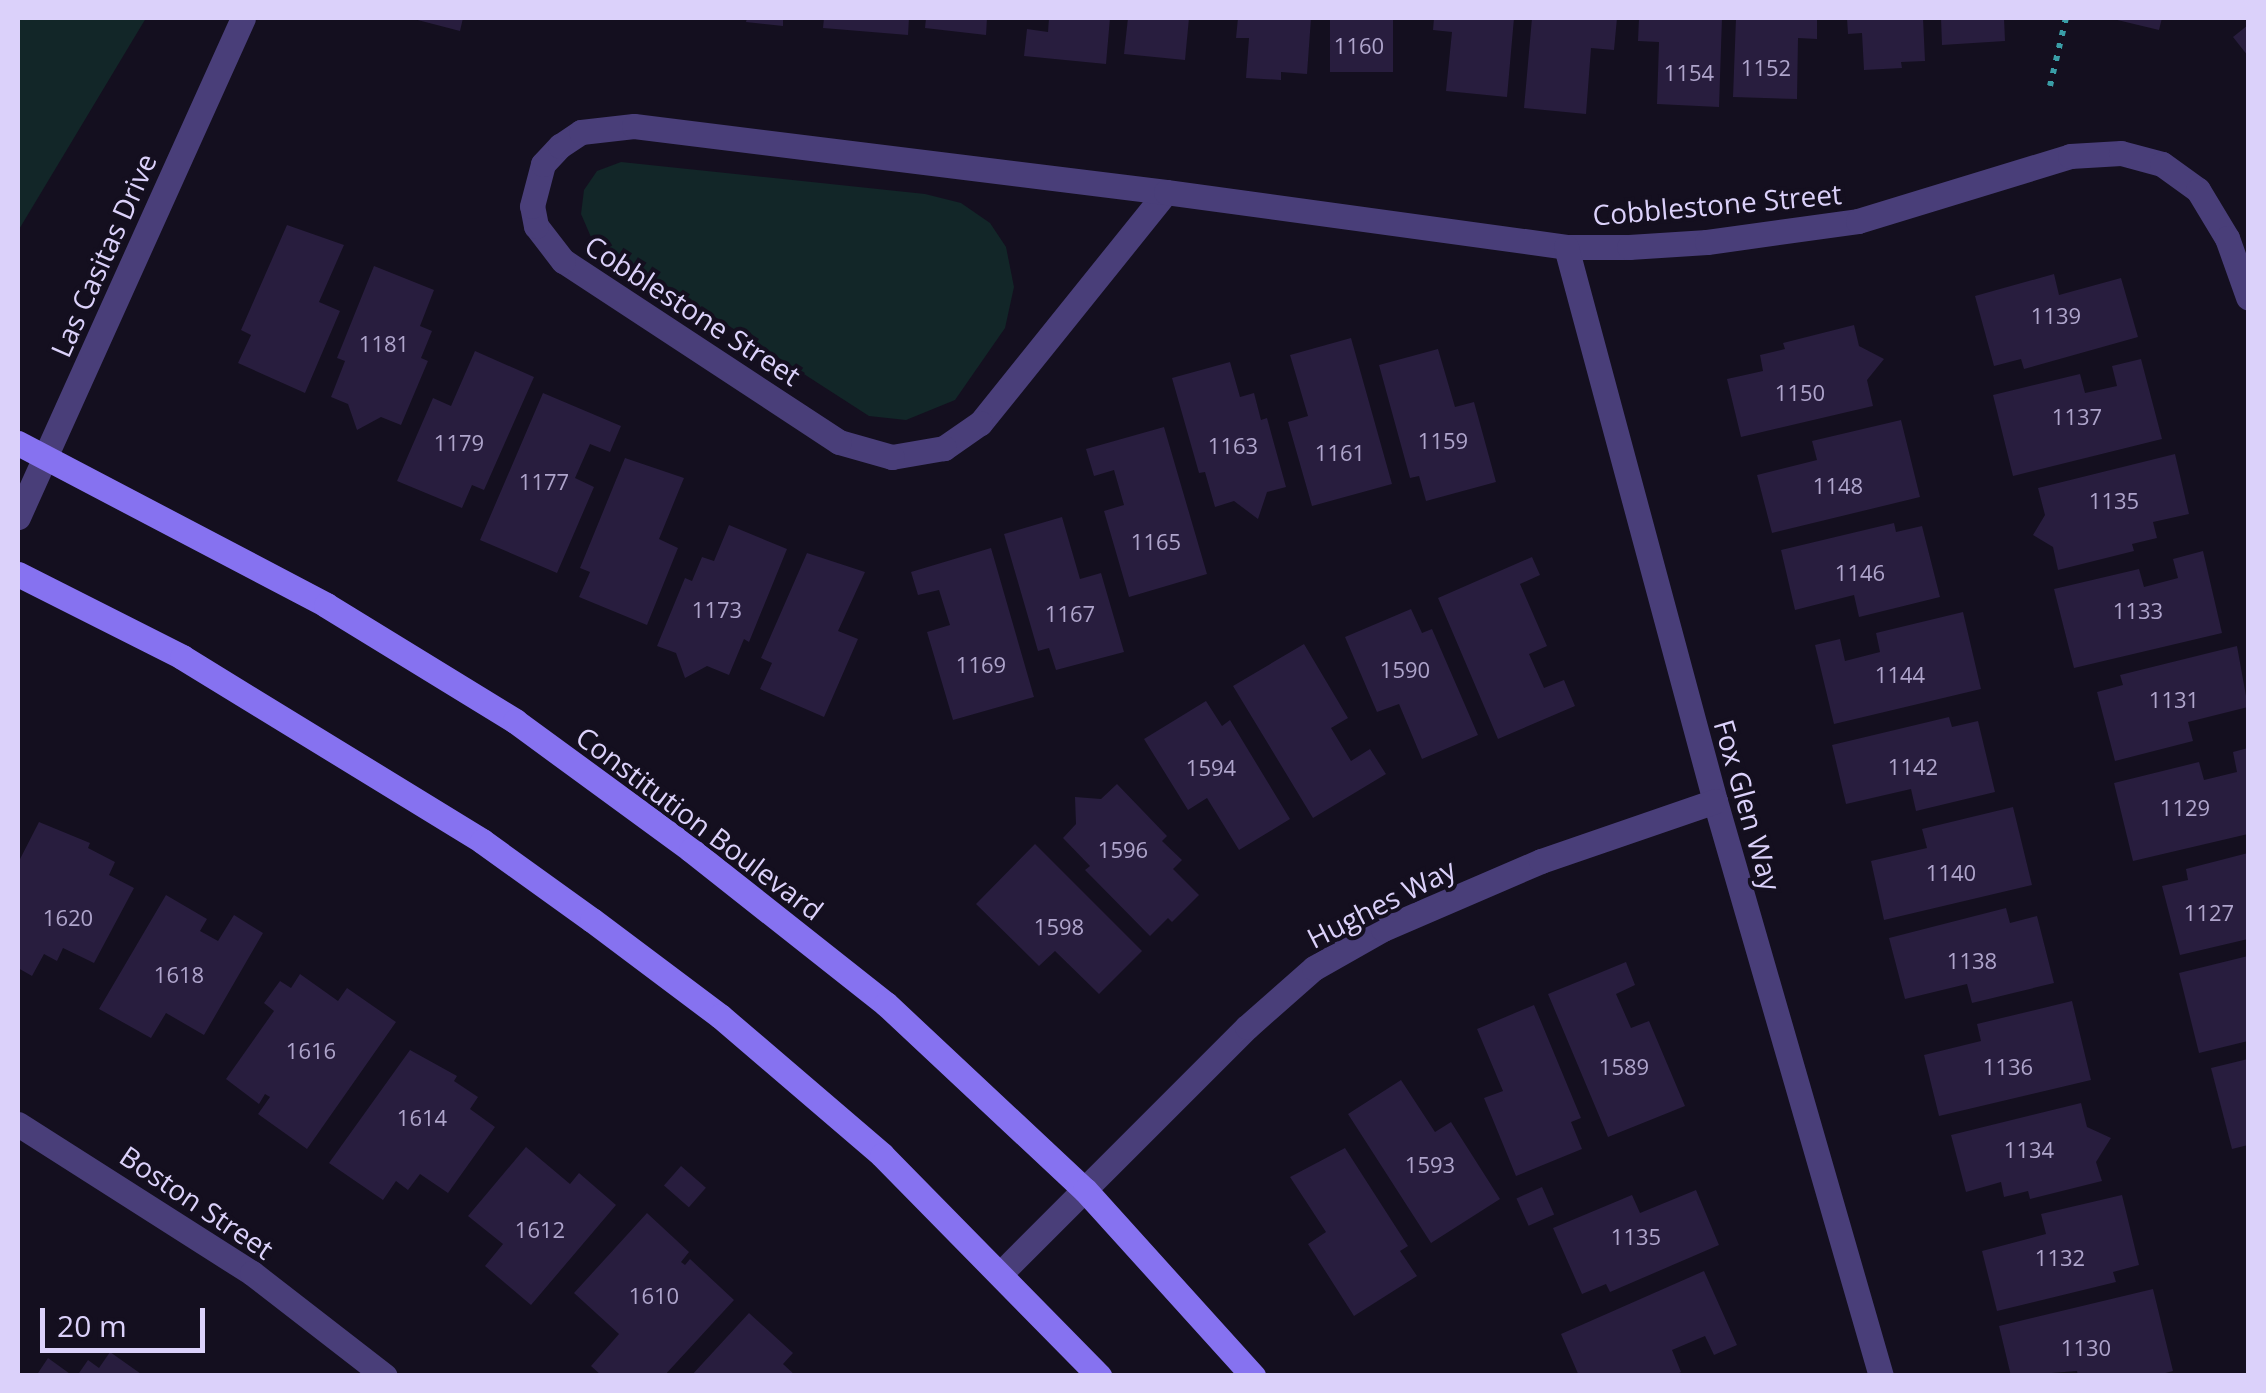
<!DOCTYPE html>
<style>
body{margin:0}
#map{position:relative;width:2266px;height:1393px;overflow:hidden;background:#140f1f;font-family:"Open Sans",sans-serif}
div>[style]{position:absolute}
[style*='--x']{left:calc(var(--x)*1px);top:calc(var(--y)*1px);width:calc(var(--w)*1px);rotate:calc(var(--a)*1deg)}
.green>*{inset:0;background:#122628}
.building>*{inset:0;background:#281d3e;transform-origin:0 0}
.path>*{height:6px;margin-top:-3px;transform-origin:0;background:repeating-linear-gradient(90deg,#3a9da6 0 5px,transparent 0 13px)}
.minor>*{height:25px;margin:-12.5px;padding:0 12.5px;transform-origin:12.5px;border-radius:12.5px;background:#493e79}
.secondary>*{height:25px;margin:-12.5px;padding:0 12.5px;transform-origin:12.5px;border-radius:12.5px;background:#8672f0}
span{translate:-50% -50%;white-space:nowrap;text-align:center;line-height:1.15;-webkit-text-stroke:8px #140f1f;paint-order:stroke}
.number-label{font-size:22px;color:#aea4cb}
.number-label span{-webkit-text-stroke-width:0}
.street-label{font-size:28px;color:#dbd1fa}
.frame{position:absolute;inset:0;border:20px solid #dbd1fa;pointer-events:none}
.scale{position:absolute;left:40px;top:1308px;width:165px;height:45px;box-sizing:border-box;border:5px solid #dbd1fa;border-top:0;padding-left:12px;font-size:30px;line-height:35px;white-space:nowrap;color:#dbd1fa;-webkit-text-stroke:8px #140f1f;paint-order:stroke}
</style>
<div id="map">
<div class="green">
<i style="clip-path:polygon(18px 18px,146px 18px,18px 231px)"></i>
<i style="clip-path:polygon(621px 162px,925px 194px,961px 203px,990px 223px,1006px 247px,1014px 287px,1005px 328px,955px 400px,906px 420px,869px 416px,591px 237px,581px 214px,584px 190px,597px 171px)"></i>
</div>
<div class="building">
<i style="clip-path:polygon(410px 18px,463px 18px,460px 31px)"></i>
<i style="clip-path:polygon(747px 18px,783px 18px,783px 26px,746px 22px)"></i>
<i style="clip-path:polygon(824px 18px,909px 18px,908px 35px,823px 28px)"></i>
<i style="clip-path:polygon(926px 18px,987px 18px,986px 35px,925px 28px)"></i>
<i style="clip-path:polygon(1049px 18px,1110px 18px,1106px 64px,1024px 56px,1027px 29px,1048px 32px)"></i>
<i style="clip-path:polygon(1128px 18px,1189px 18px,1185px 60px,1124px 54px)"></i>
<i style="clip-path:polygon(1238px 18px,1311px 18px,1307px 74px,1281px 72px,1281px 80px,1246px 78px,1249px 38px,1236px 38px)"></i>
<i style="left:1330px;top:18px;width:63px;height:54px"></i>
<i style="clip-path:polygon(1434px 18px,1514px 18px,1507px 97px,1446px 91px,1452px 32px,1433px 30px)"></i>
<i style="clip-path:polygon(1532px 18px,1617px 18px,1614px 50px,1591px 48px,1586px 114px,1524px 108px)"></i>
<i style="clip-path:polygon(1639px 18px,1722px 18px,1719px 107px,1657px 104px,1659px 42px,1638px 41px)"></i>
<i style="clip-path:polygon(1736px 18px,1817px 18px,1817px 39px,1798px 38px,1797px 99px,1733px 97px)"></i>
<i style="clip-path:polygon(1847px 18px,1923px 18px,1925px 61px,1901px 62px,1902px 68px,1864px 70px,1862px 33px,1848px 34px)"></i>
<i style="clip-path:polygon(1941px 18px,2004px 18px,2005px 41px,1942px 45px)"></i>
<i style="clip-path:polygon(2109px 18px,2162px 18px,2159px 30px)"></i>
<i style="clip-path:polygon(2248px 25px,2248px 56px,2233px 37px)"></i>
<i style="clip-path:polygon(287px 225px,344px 245px,319px 302px,340px 311px,305px 393px,238px 363px,251px 335px,241px 330px)"></i>
<i style="clip-path:polygon(374px 266px,434px 290px,420px 326px,432px 331px,421px 358px,428px 361px,401px 425px,381px 417px,357px 430px,348px 404px,331px 397px,345px 361px,337px 358px)"></i>
<i style="clip-path:polygon(2054px 274px,2059px 295px,2121px 278px,2138px 337px,2024px 369px,2021px 359px,1994px 366px,1975px 296px)"></i>
<i style="clip-path:polygon(1854px 325px,1859px 346px,1884px 359px,1867px 380px,1873px 406px,1741px 437px,1727px 379px,1763px 371px,1760px 355px,1785px 349px,1783px 343px)"></i>
<i style="clip-path:polygon(1351px 338px,1392px 484px,1312px 506px,1288px 422px,1308px 416px,1290px 355px)"></i>
<i style="clip-path:polygon(1438px 349px,1455px 407px,1474px 402px,1496px 482px,1426px 501px,1419px 476px,1410px 478px,1379px 365px)"></i>
<i style="clip-path:polygon(475px 351px,534px 377px,484px 490px,472px 485px,462px 508px,397px 481px,433px 398px,451px 406px)"></i>
<i style="clip-path:polygon(2141px 359px,2162px 439px,2013px 476px,1993px 395px,2080px 374px,2085px 393px,2117px 386px,2112px 366px)"></i>
<i style="clip-path:polygon(1230px 362px,1240px 397px,1254px 393px,1261px 420px,1267px 418px,1286px 487px,1267px 492px,1258px 519px,1234px 501px,1215px 507px,1205px 472px,1199px 473px,1172px 378px)"></i>
<i style="clip-path:polygon(543px 393px,621px 426px,610px 452px,590px 444px,575px 478px,594px 487px,557px 573px,480px 540px)"></i>
<i style="clip-path:polygon(1901px 420px,1920px 497px,1772px 533px,1757px 475px,1817px 460px,1812px 441px)"></i>
<i style="clip-path:polygon(1164px 427px,1207px 574px,1129px 597px,1104px 511px,1124px 505px,1114px 470px,1094px 476px,1086px 449px)"></i>
<i style="clip-path:polygon(2175px 454px,2189px 514px,2153px 522px,2157px 538px,2132px 544px,2134px 551px,2058px 570px,2053px 547px,2033px 535px,2045px 515px,2038px 488px)"></i>
<i style="clip-path:polygon(625px 458px,684px 478px,659px 539px,678px 548px,647px 625px,579px 597px,590px 572px,580px 568px)"></i>
<i style="clip-path:polygon(1062px 517px,1080px 579px,1101px 573px,1124px 652px,1056px 670px,1049px 648px,1038px 651px,1004px 534px)"></i>
<i style="clip-path:polygon(1894px 523px,1896px 532px,1922px 526px,1940px 597px,1859px 617px,1854px 595px,1795px 610px,1781px 550px)"></i>
<i style="clip-path:polygon(729px 525px,787px 549px,749px 642px,744px 639px,729px 675px,707px 666px,685px 678px,676px 653px,657px 646px,685px 578px,692px 581px,702px 557px,714px 561px)"></i>
<i style="clip-path:polygon(991px 548px,1034px 697px,953px 720px,927px 632px,950px 625px,939px 590px,918px 595px,911px 572px)"></i>
<i style="clip-path:polygon(2203px 551px,2222px 633px,2074px 668px,2054px 589px,2139px 569px,2144px 587px,2178px 578px,2173px 559px)"></i>
<i style="clip-path:polygon(807px 553px,865px 572px,838px 631px,858px 639px,824px 717px,760px 689px,772px 663px,761px 658px)"></i>
<i style="clip-path:polygon(1532px 557px,1540px 575px,1520px 584px,1547px 646px,1529px 654px,1544px 688px,1564px 680px,1575px 706px,1498px 739px,1438px 598px)"></i>
<i style="clip-path:polygon(1411px 609px,1422px 633px,1432px 629px,1478px 735px,1422px 759px,1399px 704px,1377px 712px,1345px 637px)"></i>
<i style="clip-path:polygon(1963px 612px,1981px 689px,1834px 724px,1815px 645px,1840px 639px,1845px 661px,1880px 652px,1876px 633px)"></i>
<i style="clip-path:polygon(1304px 644px,1348px 718px,1331px 728px,1351px 761px,1370px 749px,1386px 774px,1313px 818px,1233px 686px)"></i>
<i style="clip-path:polygon(2237px 646px,2248px 707px,2188px 722px,2193px 741px,2115px 761px,2097px 692px,2123px 685px,2120px 675px)"></i>
<i style="clip-path:polygon(1206px 701px,1222px 726px,1230px 720px,1290px 819px,1239px 850px,1207px 798px,1188px 810px,1144px 739px)"></i>
<i style="clip-path:polygon(1949px 717px,1952px 727px,1978px 721px,1995px 792px,1916px 811px,1911px 789px,1846px 804px,1832px 745px)"></i>
<i style="clip-path:polygon(2248px 748px,2248px 834px,2133px 861px,2114px 783px,2199px 762px,2204px 780px,2237px 772px,2233px 752px)"></i>
<i style="clip-path:polygon(1117px 784px,1167px 836px,1162px 841px,1182px 860px,1173px 869px,1199px 895px,1172px 922px,1168px 918px,1150px 936px,1085px 870px,1090px 866px,1063px 838px,1076px 824px,1075px 797px,1101px 799px)"></i>
<i style="clip-path:polygon(2013px 807px,2032px 885px,1884px 920px,1871px 861px,1927px 848px,1922px 829px)"></i>
<i style="clip-path:polygon(39px 822px,90px 843px,88px 848px,115px 862px,109px 875px,134px 888px,94px 963px,63px 948px,57px 961px,44px 954px,32px 976px,18px 968px,18px 863px)"></i>
<i style="clip-path:polygon(1035px 844px,1142px 951px,1099px 994px,1055px 951px,1039px 966px,976px 904px)"></i>
<i style="clip-path:polygon(2248px 853px,2248px 939px,2180px 955px,2162px 886px,2188px 880px,2186px 869px)"></i>
<i style="clip-path:polygon(166px 895px,207px 919px,200px 931px,218px 941px,234px 915px,263px 933px,204px 1035px,166px 1013px,151px 1038px,99px 1009px)"></i>
<i style="clip-path:polygon(2006px 908px,2010px 923px,2037px 916px,2054px 983px,1972px 1003px,1967px 984px,1905px 999px,1889px 938px)"></i>
<i style="clip-path:polygon(2248px 956px,2248px 1041px,2199px 1053px,2179px 973px)"></i>
<i style="clip-path:polygon(1626px 962px,1635px 985px,1616px 994px,1631px 1028px,1649px 1021px,1685px 1106px,1608px 1137px,1548px 994px)"></i>
<i style="clip-path:polygon(300px 974px,338px 1001px,347px 988px,396px 1022px,307px 1149px,258px 1114px,270px 1097px,265px 1094px,259px 1104px,226px 1079px,274px 1011px,264px 1003px,280px 981px,291px 988px)"></i>
<i style="clip-path:polygon(2072px 1001px,2091px 1080px,1939px 1116px,1924px 1055px,1981px 1041px,1977px 1024px)"></i>
<i style="clip-path:polygon(1534px 1005px,1581px 1118px,1571px 1122px,1582px 1149px,1516px 1176px,1484px 1098px,1503px 1091px,1477px 1029px)"></i>
<i style="clip-path:polygon(410px 1050px,457px 1076px,454px 1081px,478px 1097px,470px 1109px,495px 1127px,448px 1193px,420px 1174px,408px 1190px,396px 1181px,383px 1200px,329px 1163px)"></i>
<i style="clip-path:polygon(2248px 1059px,2248px 1145px,2232px 1149px,2211px 1068px)"></i>
<i style="clip-path:polygon(1401px 1080px,1435px 1132px,1451px 1122px,1500px 1199px,1431px 1243px,1348px 1114px)"></i>
<i style="clip-path:polygon(2081px 1103px,2087px 1127px,2111px 1138px,2096px 1162px,2102px 1181px,2030px 1199px,2028px 1191px,2004px 1197px,2001px 1182px,1966px 1192px,1951px 1135px)"></i>
<i style="clip-path:polygon(526px 1147px,570px 1184px,579px 1173px,616px 1205px,531px 1305px,485px 1266px,503px 1244px,468px 1216px)"></i>
<i style="clip-path:polygon(1345px 1148px,1408px 1246px,1400px 1251px,1417px 1276px,1354px 1316px,1308px 1244px,1326px 1232px,1290px 1177px)"></i>
<i style="left:681px;top:1166px;width:33px;height:26px;rotate:41deg"></i>
<i style="left:1542px;top:1187px;width:30px;height:28px;rotate:66deg"></i>
<i style="clip-path:polygon(1696px 1190px,1719px 1245px,1610px 1292px,1606px 1284px,1582px 1294px,1553px 1228px,1632px 1195px,1640px 1213px)"></i>
<i style="clip-path:polygon(2122px 1195px,2139px 1265px,2113px 1272px,2116px 1282px,1997px 1311px,1982px 1251px,2046px 1234px,2041px 1214px)"></i>
<i style="clip-path:polygon(647px 1213px,689px 1252px,681px 1262px,685px 1265px,690px 1259px,734px 1300px,664px 1376px,602px 1376px,591px 1366px,619px 1334px,574px 1293px)"></i>
<i style="clip-path:polygon(1704px 1271px,1737px 1345px,1714px 1355px,1705px 1336px,1672px 1350px,1681px 1372px,1674px 1376px,1579px 1376px,1561px 1334px)"></i>
<i style="clip-path:polygon(2153px 1289px,2173px 1371px,2154px 1376px,2078px 1376px,2077px 1371px,2011px 1376px,1999px 1326px)"></i>
<i style="clip-path:polygon(749px 1313px,793px 1353px,783px 1364px,796px 1376px,691px 1376px)"></i>
<i style="clip-path:polygon(110px 1352px,144px 1376px,77px 1376px,88px 1360px,99px 1368px)"></i>
<i style="clip-path:polygon(48px 1358px,73px 1376px,36px 1376px)"></i>
</div>
<div class="path">
<i style="--x:2050;--y:86;--w:70;--a:-76.8"></i>
</div>
<div class="minor">
<i style="--x:1166;--y:192;--w:297;--a:128.8"></i>
<i style="--x:980;--y:423;--w:44;--a:145.2"></i>
<i style="--x:944;--y:448;--w:53;--a:170.2"></i>
<i style="--x:892;--y:457;--w:55;--a:-164.2"></i>
<i style="--x:839;--y:442;--w:330;--a:-146.7"></i>
<i style="--x:563;--y:261;--w:44;--a:-127.6"></i>
<i style="--x:536;--y:226;--w:20;--a:-101"></i>
<i style="--x:532;--y:206;--w:43;--a:-75.3"></i>
<i style="--x:543;--y:164;--w:25;--a:-47"></i>
<i style="--x:560;--y:146;--w:25;--a:-34"></i>
<i style="--x:581;--y:132;--w:53;--a:-6.5"></i>
<i style="--x:634;--y:126;--w:536;--a:7.07"></i>
<i style="--x:1166;--y:192;--w:404;--a:7.8"></i>
<i style="--x:1566;--y:247;--w:63;--a:0"></i>
<i style="--x:1629;--y:247;--w:78;--a:-3.7"></i>
<i style="--x:1707;--y:242;--w:152;--a:-7.9"></i>
<i style="--x:1858;--y:221;--w:222;--a:-17"></i>
<i style="--x:2070;--y:156;--w:51;--a:-3.4"></i>
<i style="--x:2121;--y:153;--w:42;--a:15"></i>
<i style="--x:2162;--y:164;--w:44;--a:35.8"></i>
<i style="--x:2198;--y:190;--w:56;--a:58.9"></i>
<i style="--x:2227;--y:238;--w:63;--a:70.4"></i>
<i style="--x:1566;--y:247;--w:574;--a:74.95"></i>
<i style="--x:1715;--y:801;--w:598;--a:73.9"></i>
<i style="--x:18;--y:517;--w:547;--a:-65.73"></i>
<i style="--x:18;--y:1124;--w:277;--a:32.5"></i>
<i style="--x:252;--y:1273;--w:168;--a:37.8"></i>
<i style="--x:1001;--y:1273;--w:348;--a:-45"></i>
<i style="--x:1247;--y:1027;--w:89;--a:-41.4"></i>
<i style="--x:1314;--y:968;--w:79;--a:-29.5"></i>
<i style="--x:1383;--y:929;--w:172;--a:-23.3"></i>
<i style="--x:1541;--y:861;--w:184;--a:-19"></i>
</div>
<div class="secondary">
<i style="--x:18;--y:443;--w:348;--a:27.7"></i>
<i style="--x:326;--y:605;--w:222;--a:31.5"></i>
<i style="--x:515;--y:721;--w:218;--a:36.2"></i>
<i style="--x:691;--y:850;--w:248;--a:38.3"></i>
<i style="--x:886;--y:1004;--w:272;--a:43.1"></i>
<i style="--x:1085;--y:1190;--w:251;--a:47.9"></i>
<i style="--x:18;--y:574;--w:184;--a:26.8"></i>
<i style="--x:182;--y:657;--w:352;--a:31.5"></i>
<i style="--x:482;--y:841;--w:135;--a:35.7"></i>
<i style="--x:592;--y:920;--w:160;--a:36.9"></i>
<i style="--x:720;--y:1016;--w:213;--a:40.6"></i>
<i style="--x:882;--y:1155;--w:310;--a:45.5"></i>
</div>
<div class="number-label">
<span style="left:1359px;top:46px">1160</span>
<span style="left:1766px;top:68px">1152</span>
<span style="left:1689px;top:73px">1154</span>
<span style="left:2056px;top:316px">1139</span>
<span style="left:384px;top:344px">1181</span>
<span style="left:1800px;top:393px">1150</span>
<span style="left:2077px;top:417px">1137</span>
<span style="left:1443px;top:441px">1159</span>
<span style="left:459px;top:443px">1179</span>
<span style="left:1233px;top:446px">1163</span>
<span style="left:1340px;top:453px">1161</span>
<span style="left:544px;top:482px">1177</span>
<span style="left:1838px;top:486px">1148</span>
<span style="left:2114px;top:501px">1135</span>
<span style="left:1156px;top:542px">1165</span>
<span style="left:1860px;top:573px">1146</span>
<span style="left:717px;top:610px">1173</span>
<span style="left:2138px;top:611px">1133</span>
<span style="left:1070px;top:614px">1167</span>
<span style="left:981px;top:665px">1169</span>
<span style="left:1405px;top:670px">1590</span>
<span style="left:1900px;top:675px">1144</span>
<span style="left:2174px;top:700px">1131</span>
<span style="left:1913px;top:767px">1142</span>
<span style="left:1211px;top:768px">1594</span>
<span style="left:2185px;top:808px">1129</span>
<span style="left:1123px;top:850px">1596</span>
<span style="left:1951px;top:873px">1140</span>
<span style="left:2209px;top:913px">1127</span>
<span style="left:68px;top:918px">1620</span>
<span style="left:1059px;top:927px">1598</span>
<span style="left:1972px;top:961px">1138</span>
<span style="left:179px;top:975px">1618</span>
<span style="left:311px;top:1051px">1616</span>
<span style="left:1624px;top:1067px">1589</span>
<span style="left:2008px;top:1067px">1136</span>
<span style="left:422px;top:1118px">1614</span>
<span style="left:2029px;top:1150px">1134</span>
<span style="left:1430px;top:1165px">1593</span>
<span style="left:540px;top:1230px">1612</span>
<span style="left:1636px;top:1237px">1135</span>
<span style="left:2060px;top:1258px">1132</span>
<span style="left:654px;top:1296px">1610</span>
<span style="left:2086px;top:1348px">1130</span>
</div>
<div class="street-label">
<span style="left:1717px;top:204px;rotate:-5deg">Cobblestone Street</span>
<span style="left:103px;top:255px;rotate:-66deg">Las Casitas Drive</span>
<span style="left:693px;top:310px;rotate:33deg">Cobblestone Street</span>
<span style="left:1748px;top:805px;rotate:74deg">Fox Glen Way</span>
<span style="left:700px;top:823px;rotate:37deg">Constitution Boulevard</span>
<span style="left:1381px;top:903px;rotate:-27deg">Hughes Way</span>
<span style="left:197px;top:1202px;rotate:34deg">Boston Street</span>
</div>
<div class="frame"></div>
<div class="scale">20 m</div>
</div>
